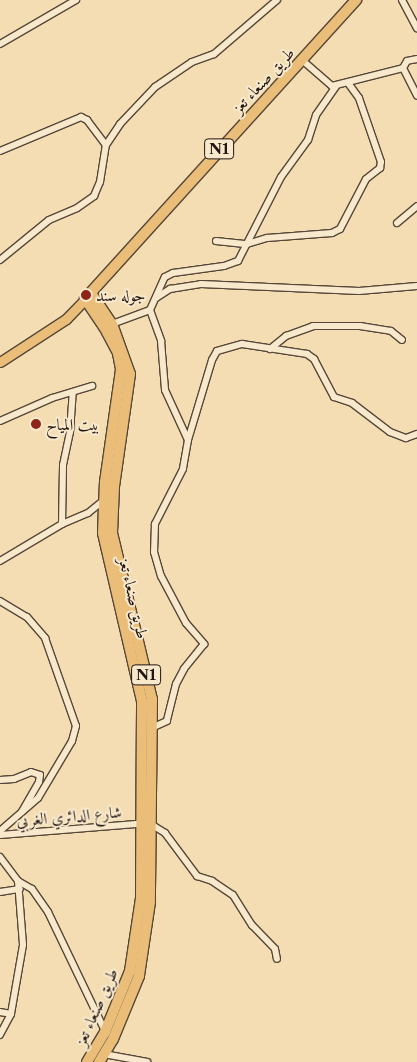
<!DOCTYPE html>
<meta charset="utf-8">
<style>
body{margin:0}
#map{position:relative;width:417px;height:1062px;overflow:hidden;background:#f4ddb2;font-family:"Libre Caslon Text",Amiri,serif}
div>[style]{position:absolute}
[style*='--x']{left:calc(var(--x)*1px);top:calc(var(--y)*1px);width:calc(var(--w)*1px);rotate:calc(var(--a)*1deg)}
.roads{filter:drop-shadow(1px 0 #564738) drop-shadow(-1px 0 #564738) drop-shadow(0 1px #564738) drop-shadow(0 -1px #564738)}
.minor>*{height:6px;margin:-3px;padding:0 3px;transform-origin:3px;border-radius:3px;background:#f8e9cd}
.major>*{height:9px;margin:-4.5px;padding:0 4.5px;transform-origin:4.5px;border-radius:4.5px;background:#eabe79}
.highway>*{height:10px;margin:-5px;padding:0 5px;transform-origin:5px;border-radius:5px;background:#eabe79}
.dots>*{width:14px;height:14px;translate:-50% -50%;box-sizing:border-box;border:2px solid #f8e9cd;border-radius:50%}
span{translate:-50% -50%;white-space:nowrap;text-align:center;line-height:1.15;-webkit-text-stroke:4px #f8e9cd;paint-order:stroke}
.shield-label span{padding:1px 4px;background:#f8e9cd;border:1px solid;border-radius:4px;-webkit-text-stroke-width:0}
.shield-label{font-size:15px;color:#211510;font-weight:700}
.street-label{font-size:16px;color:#211510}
.poi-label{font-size:16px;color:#211510}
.left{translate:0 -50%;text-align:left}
</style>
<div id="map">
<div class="roads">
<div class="minor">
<i style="--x:402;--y:0;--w:32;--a:62"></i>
<i style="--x:0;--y:44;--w:88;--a:-30.1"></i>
<i style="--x:417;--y:59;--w:10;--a:169"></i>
<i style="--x:407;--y:61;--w:8;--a:120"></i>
<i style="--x:403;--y:68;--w:31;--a:63"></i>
<i style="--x:302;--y:60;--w:40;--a:41"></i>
<i style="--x:332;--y:86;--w:73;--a:-14.2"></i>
<i style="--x:0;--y:151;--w:88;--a:-22.8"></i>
<i style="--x:81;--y:117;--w:7;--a:27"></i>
<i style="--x:87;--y:120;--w:31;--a:53"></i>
<i style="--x:397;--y:223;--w:26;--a:-40"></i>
<i style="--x:216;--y:241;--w:31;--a:6"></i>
<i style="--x:247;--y:244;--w:21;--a:-17"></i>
<i style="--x:267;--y:238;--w:65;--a:-4.4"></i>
<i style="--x:332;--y:233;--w:9;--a:-27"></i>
<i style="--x:340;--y:229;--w:56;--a:-62.5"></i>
<i style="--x:366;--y:179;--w:18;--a:-38"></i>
<i style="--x:380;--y:168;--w:6;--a:-81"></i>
<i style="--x:381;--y:162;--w:68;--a:-109"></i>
<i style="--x:359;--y:98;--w:19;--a:-126"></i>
<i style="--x:0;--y:260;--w:63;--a:-39.2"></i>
<i style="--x:49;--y:220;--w:30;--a:-23"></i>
<i style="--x:77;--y:208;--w:21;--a:-35"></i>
<i style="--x:94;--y:196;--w:15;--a:-67"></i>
<i style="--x:100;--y:182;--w:37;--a:-81"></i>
<i style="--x:106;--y:145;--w:25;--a:-56"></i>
<i style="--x:120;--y:124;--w:51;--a:-46.6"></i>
<i style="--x:155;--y:87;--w:45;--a:-34"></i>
<i style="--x:192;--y:62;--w:23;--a:-20"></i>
<i style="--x:214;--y:54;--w:83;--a:-40.6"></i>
<i style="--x:156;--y:298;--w:17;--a:-33"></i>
<i style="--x:170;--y:289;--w:31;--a:-9"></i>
<i style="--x:201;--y:284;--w:158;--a:2.5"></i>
<i style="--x:359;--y:291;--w:58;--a:-4.9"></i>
<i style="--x:150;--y:310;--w:33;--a:70"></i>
<i style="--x:161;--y:341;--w:49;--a:85.3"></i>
<i style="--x:165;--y:390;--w:55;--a:65.3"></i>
<i style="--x:188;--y:440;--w:29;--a:100"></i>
<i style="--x:183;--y:469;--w:62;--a:117"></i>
<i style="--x:155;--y:524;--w:28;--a:92"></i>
<i style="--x:154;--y:552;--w:25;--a:74"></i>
<i style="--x:161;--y:576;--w:53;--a:62"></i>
<i style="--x:186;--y:623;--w:28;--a:49"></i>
<i style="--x:204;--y:644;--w:32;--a:129"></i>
<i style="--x:184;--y:669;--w:17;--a:118"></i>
<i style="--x:176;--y:684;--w:38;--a:104"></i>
<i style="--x:167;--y:721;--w:17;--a:156"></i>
<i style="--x:112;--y:324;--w:40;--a:-20.2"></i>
<i style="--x:150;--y:310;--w:36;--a:-66"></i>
<i style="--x:165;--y:277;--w:9;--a:-27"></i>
<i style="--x:173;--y:273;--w:51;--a:-7.8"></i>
<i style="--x:224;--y:266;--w:15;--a:-20"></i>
<i style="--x:238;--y:261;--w:94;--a:-62.9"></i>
<i style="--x:281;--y:177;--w:46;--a:-53.9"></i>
<i style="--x:308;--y:140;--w:26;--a:-72"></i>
<i style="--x:316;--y:115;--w:35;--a:-55"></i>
<i style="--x:270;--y:349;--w:21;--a:-39"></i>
<i style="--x:286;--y:336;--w:29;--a:-20"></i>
<i style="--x:313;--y:326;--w:47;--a:0"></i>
<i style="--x:360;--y:326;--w:31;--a:9"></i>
<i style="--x:391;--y:331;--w:14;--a:39"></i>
<i style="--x:0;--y:421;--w:57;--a:-23.9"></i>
<i style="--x:52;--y:398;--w:42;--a:-16.7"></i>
<i style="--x:188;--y:440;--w:84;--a:-73.3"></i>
<i style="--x:212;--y:360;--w:10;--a:-61"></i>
<i style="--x:217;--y:351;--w:26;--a:-16"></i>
<i style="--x:242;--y:344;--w:66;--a:8.7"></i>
<i style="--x:307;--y:354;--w:9;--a:36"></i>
<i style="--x:314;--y:359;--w:43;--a:62.2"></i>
<i style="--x:334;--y:397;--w:19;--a:18"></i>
<i style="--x:352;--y:403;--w:48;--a:37.3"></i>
<i style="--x:390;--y:432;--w:17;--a:21"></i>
<i style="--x:406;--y:438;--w:12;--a:-20"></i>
<i style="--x:62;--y:524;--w:59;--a:-89"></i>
<i style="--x:63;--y:465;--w:34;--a:-78"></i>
<i style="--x:70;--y:432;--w:39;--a:-86"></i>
<i style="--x:0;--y:561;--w:72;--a:-30.8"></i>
<i style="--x:62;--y:524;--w:28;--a:-23"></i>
<i style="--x:88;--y:513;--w:19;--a:-39"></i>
<i style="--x:0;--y:601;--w:31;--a:31"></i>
<i style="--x:27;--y:617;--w:28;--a:49"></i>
<i style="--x:45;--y:638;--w:93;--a:70.6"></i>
<i style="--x:76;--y:726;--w:16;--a:105"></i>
<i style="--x:72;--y:741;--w:66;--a:120.8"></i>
<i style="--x:38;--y:798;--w:50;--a:139"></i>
<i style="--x:0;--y:780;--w:14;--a:-4"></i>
<i style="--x:14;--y:779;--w:18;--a:-22"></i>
<i style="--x:31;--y:772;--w:9;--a:18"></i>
<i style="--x:40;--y:775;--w:7;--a:98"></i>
<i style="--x:39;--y:782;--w:34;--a:120"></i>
<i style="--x:0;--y:835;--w:149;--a:-4.6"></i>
<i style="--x:149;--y:823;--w:19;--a:32"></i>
<i style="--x:165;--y:833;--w:54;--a:53.3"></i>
<i style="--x:197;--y:876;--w:16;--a:18"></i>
<i style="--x:212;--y:881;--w:25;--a:34"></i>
<i style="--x:233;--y:895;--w:36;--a:58"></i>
<i style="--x:252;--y:925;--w:33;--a:46"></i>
<i style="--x:275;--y:949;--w:10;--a:79"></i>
<i style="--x:0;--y:857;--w:30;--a:53"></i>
<i style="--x:18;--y:881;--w:64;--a:85.5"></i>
<i style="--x:23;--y:945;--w:70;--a:99.9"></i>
<i style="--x:11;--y:1014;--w:24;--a:118"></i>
<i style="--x:18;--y:881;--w:16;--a:30"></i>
<i style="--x:32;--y:889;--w:28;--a:55"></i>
<i style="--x:48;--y:912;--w:132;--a:64.4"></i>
<i style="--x:0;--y:892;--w:20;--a:-9"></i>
<i style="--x:0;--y:1012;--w:11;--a:10"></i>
<i style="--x:104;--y:1054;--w:44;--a:10.5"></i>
</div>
<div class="major">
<i style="--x:0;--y:362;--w:79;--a:-33.1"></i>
<i style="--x:66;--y:319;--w:28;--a:-46"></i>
</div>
<div class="highway">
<i style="--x:91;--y:293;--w:37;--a:56"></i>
<i style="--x:112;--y:324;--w:53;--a:70.2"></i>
<i style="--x:130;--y:374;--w:114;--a:98.1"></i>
<i style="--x:114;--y:487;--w:46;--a:92.5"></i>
<i style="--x:112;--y:533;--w:171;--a:76.5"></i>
<i style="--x:152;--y:699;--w:203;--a:90.6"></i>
<i style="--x:150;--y:902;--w:75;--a:98.5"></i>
<i style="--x:139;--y:976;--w:68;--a:112.4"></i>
<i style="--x:113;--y:1039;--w:27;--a:121"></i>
<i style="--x:87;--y:1062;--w:35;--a:-59"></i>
<i style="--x:105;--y:1032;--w:66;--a:-67.7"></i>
<i style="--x:130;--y:971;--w:74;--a:-81.4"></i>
<i style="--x:141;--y:898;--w:197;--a:-89.7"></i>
<i style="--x:142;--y:701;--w:172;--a:-103.1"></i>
<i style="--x:103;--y:533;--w:51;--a:-87.8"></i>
<i style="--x:105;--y:482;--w:114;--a:-81.9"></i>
<i style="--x:121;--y:369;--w:16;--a:-101"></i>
<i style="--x:118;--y:353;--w:30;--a:-118"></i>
<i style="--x:104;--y:327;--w:34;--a:-124"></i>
<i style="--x:85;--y:299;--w:404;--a:-47.8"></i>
</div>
</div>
<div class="dots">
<i style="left:86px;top:295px;background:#8f2418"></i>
<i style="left:36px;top:424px;background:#8f2418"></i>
</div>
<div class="shield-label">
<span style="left:219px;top:149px">N1</span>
<span style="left:146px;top:675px">N1</span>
</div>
<div class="street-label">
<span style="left:263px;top:80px;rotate:-47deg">طريق صنعاء تعز</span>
<span style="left:134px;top:598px;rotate:77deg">طريق صنعاء تعز</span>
<span style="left:69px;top:816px;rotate:-5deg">شارع الدائري الغربي</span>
<span style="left:96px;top:1007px;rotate:-66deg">طريق صنعاء تعز</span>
</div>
<div class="poi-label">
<span class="left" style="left:96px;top:295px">جوله سند</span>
<span class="left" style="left:46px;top:424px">بيت المياح</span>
</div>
</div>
